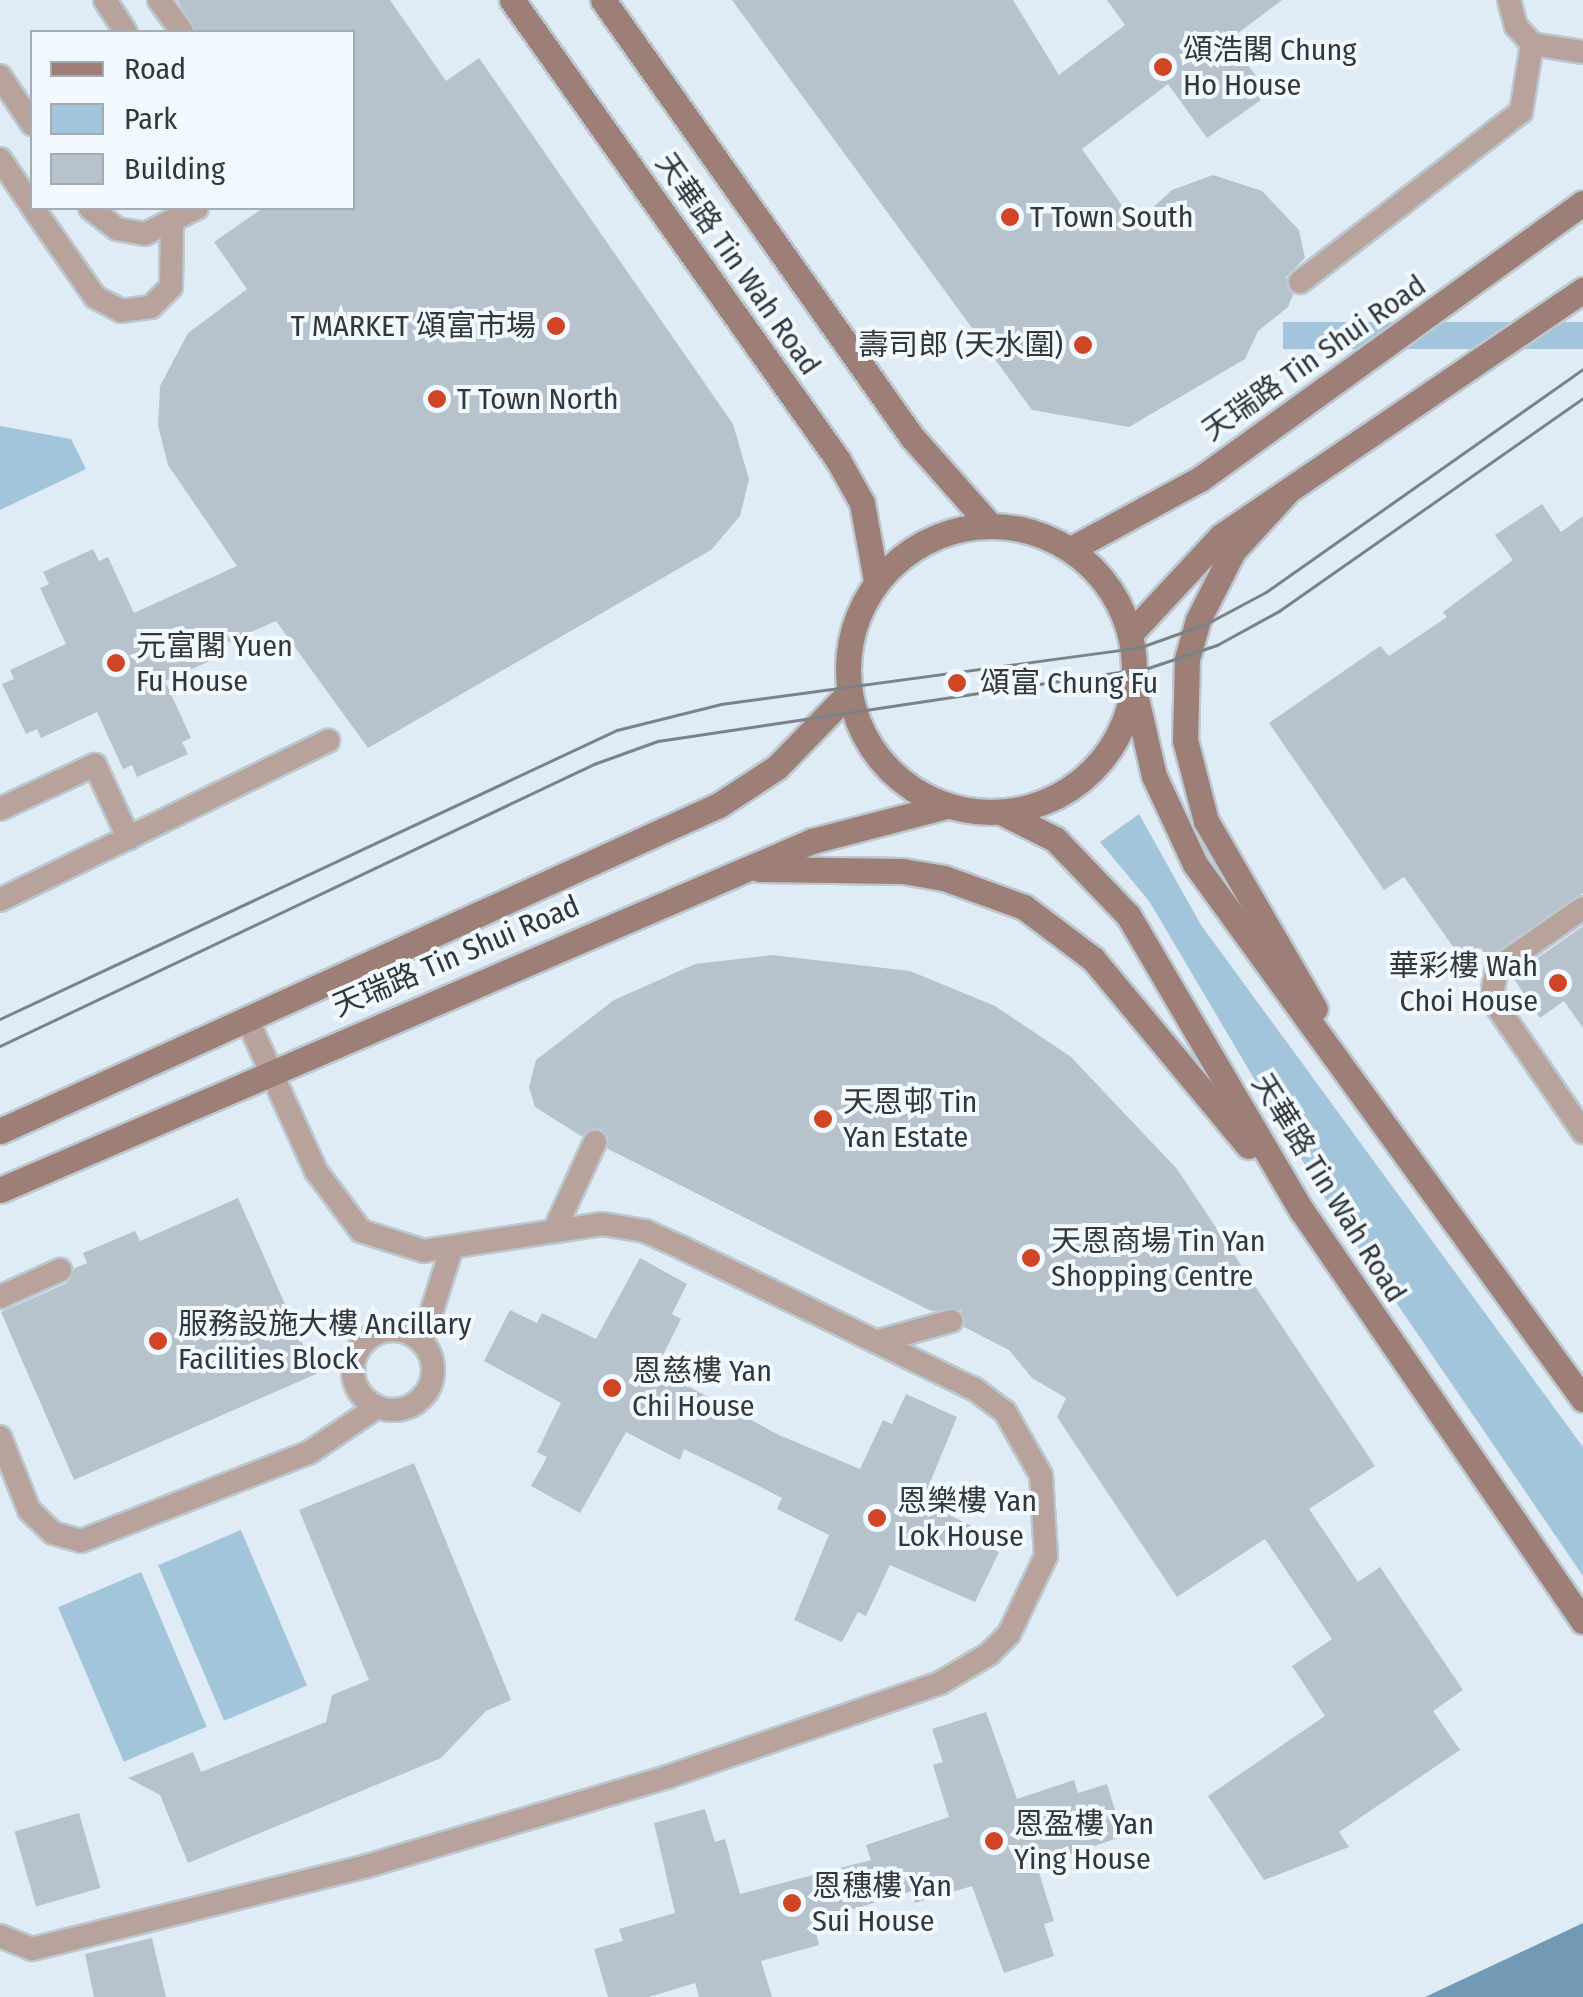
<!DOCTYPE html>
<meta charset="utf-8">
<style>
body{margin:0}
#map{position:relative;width:1583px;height:1997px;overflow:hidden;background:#dfecf5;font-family:"Fira Sans Condensed","Noto Sans SC",sans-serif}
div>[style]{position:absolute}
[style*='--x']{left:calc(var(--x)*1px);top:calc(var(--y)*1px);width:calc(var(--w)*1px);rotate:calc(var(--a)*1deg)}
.green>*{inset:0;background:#a3c5dc;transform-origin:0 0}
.water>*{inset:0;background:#729ab5}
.building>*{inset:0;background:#b7c3cc;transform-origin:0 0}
.roads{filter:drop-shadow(2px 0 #bcc8d0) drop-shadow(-2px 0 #bcc8d0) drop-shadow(0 2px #bcc8d0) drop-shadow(0 -2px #bcc8d0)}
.lane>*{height:22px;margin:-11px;padding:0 11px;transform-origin:11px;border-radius:11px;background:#b8a29c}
.lane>.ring{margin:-11px;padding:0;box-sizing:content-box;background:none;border:22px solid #b8a29c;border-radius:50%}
.secondary>*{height:25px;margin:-12.5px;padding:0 12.5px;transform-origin:12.5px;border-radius:12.5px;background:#9e7f77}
.secondary>.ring{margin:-12.5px;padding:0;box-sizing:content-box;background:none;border:25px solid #9e7f77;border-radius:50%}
.tram>*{height:2.5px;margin:-1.25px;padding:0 1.25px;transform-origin:1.25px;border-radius:1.25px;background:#7a8388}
.dots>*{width:28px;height:28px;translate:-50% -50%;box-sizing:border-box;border:5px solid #f1f9fe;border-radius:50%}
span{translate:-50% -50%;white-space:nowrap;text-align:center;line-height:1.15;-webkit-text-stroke:8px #f1f9fe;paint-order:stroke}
.poi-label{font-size:30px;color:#32373a}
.left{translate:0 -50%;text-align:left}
.right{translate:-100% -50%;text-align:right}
.street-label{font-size:30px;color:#32373a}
.legend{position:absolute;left:30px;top:30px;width:325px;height:180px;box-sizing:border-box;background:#f1f9fe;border:2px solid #a5abb0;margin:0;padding:12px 18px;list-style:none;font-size:30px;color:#32373a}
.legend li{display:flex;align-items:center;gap:20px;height:50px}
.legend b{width:50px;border:2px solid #a5abb0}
</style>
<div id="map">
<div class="green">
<i style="left:1583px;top:322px;width:27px;height:300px;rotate:90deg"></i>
<i style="clip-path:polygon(0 426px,71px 439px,86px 469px,0 510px)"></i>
<i style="clip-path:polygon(1139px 814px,1201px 925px,1583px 1447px,1583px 1576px,1324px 1197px,1149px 901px,1100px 842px)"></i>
<i style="left:241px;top:1530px;width:169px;height:90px;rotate:67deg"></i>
<i style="left:141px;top:1572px;width:168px;height:90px;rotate:67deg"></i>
</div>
<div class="water">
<i style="clip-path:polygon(1583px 1923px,1583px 1997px,1425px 1997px)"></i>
</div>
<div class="building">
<i style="clip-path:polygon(177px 0,390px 0,446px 81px,479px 58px,733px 424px,749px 479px,740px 516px,711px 550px,368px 748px,276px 621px,217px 647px,221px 656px,165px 681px,191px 738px,182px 742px,188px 754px,137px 777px,132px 765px,123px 769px,97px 712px,41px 738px,37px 729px,26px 734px,2px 684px,14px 679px,10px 670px,66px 644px,40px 588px,49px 584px,43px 572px,93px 549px,99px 561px,108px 557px,134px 613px,237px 566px,168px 465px,158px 426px,160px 386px,188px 333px,247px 289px,214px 242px,263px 208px,352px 208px,352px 32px,197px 32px)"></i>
<i style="clip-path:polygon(732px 0,1013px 0,1059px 75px,1125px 25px,1107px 0,1282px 0,1230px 39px,1260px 82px,1252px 88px,1261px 100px,1207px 138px,1168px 84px,1082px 149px,1135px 224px,1172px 190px,1213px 175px,1262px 191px,1299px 230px,1305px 258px,1286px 277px,1293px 295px,1288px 307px,1258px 331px,1245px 359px,1129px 427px,1032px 410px)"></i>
<i style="clip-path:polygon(1542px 504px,1561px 532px,1583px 516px,1583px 893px,1487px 958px,1481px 948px,1463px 961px,1404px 877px,1384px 890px,1269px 723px,1380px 646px,1389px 656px,1447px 617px,1443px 612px,1513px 560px,1495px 535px)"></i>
<i style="clip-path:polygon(1583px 926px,1583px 1028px,1564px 1001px,1540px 1018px,1512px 976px)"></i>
<i style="clip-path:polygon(772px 955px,910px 971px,995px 1006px,1071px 1057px,1177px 1169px,1375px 1466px,1309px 1509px,1358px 1582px,1380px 1567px,1463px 1690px,1433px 1711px,1460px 1750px,1339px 1832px,1349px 1847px,1264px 1880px,1208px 1796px,1325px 1716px,1292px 1666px,1332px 1639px,1265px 1539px,1177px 1597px,1057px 1417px,1066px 1398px,1032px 1378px,1009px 1350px,964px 1327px,961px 1310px,931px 1311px,608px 1149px,602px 1129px,581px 1136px,535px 1107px,529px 1087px,536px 1060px,614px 1000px,695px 964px)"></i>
<i style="clip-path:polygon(238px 1198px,316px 1374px,74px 1480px,1px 1312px,67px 1283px,75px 1268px,87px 1263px,83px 1253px,135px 1231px,140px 1241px)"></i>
<i style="clip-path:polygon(640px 1258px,687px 1284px,672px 1314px,681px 1319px,656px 1369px,779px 1435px,860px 1469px,883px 1420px,892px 1424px,906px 1394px,957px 1417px,922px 1502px,976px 1528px,971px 1539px,999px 1552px,975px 1602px,890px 1565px,866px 1616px,858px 1612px,842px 1642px,794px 1620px,829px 1535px,777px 1509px,782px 1498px,755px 1484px,684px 1449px,680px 1460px,626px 1432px,580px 1513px,531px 1486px,547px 1457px,537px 1452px,561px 1403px,484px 1361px,510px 1310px,537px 1323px,542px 1313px,596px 1339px)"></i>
<i style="clip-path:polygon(414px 1463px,511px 1700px,486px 1711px,441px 1758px,188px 1863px,160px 1795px,128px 1778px,193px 1752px,201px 1772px,326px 1722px,332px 1695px,369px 1680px,299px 1510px)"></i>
<i style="clip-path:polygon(986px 1712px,1017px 1799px,1074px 1780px,1078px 1793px,1107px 1784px,1123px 1836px,1037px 1866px,1054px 1921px,1044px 1924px,1054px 1956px,1004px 1973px,972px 1886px,915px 1903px,912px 1891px,841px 1913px,845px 1925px,816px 1933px,819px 1945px,761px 1961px,772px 1997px,699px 1997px,695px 1983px,649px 1997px,608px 1997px,594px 1949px,623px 1941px,619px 1929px,675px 1913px,654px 1823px,705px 1809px,715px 1842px,725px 1839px,740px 1894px,871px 1860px,866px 1845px,949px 1817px,933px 1765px,943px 1762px,932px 1729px)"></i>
<i style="left:79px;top:1813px;width:78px;height:67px;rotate:74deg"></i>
<i style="clip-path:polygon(152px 1938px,166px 1997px,94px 1997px,85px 1954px)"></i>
</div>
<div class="roads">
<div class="lane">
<i style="--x:105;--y:0;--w:38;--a:57"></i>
<i style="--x:159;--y:0;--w:39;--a:54"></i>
<i style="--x:1509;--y:0;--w:27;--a:75"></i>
<i style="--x:1516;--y:26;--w:24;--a:48"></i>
<i style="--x:1532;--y:44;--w:52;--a:8.9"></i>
<i style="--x:0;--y:76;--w:58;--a:56.3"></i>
<i style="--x:0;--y:159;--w:57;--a:55.8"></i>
<i style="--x:33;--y:208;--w:108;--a:55.1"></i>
<i style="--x:95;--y:297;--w:30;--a:28"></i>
<i style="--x:121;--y:311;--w:30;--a:-8"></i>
<i style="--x:151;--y:307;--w:28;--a:-45"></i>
<i style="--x:171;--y:287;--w:62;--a:-89.1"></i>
<i style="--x:90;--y:208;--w:34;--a:38"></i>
<i style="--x:117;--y:229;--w:28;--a:10"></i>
<i style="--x:145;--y:234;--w:58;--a:-26.6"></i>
<i style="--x:1300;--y:282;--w:279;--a:-37.6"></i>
<i style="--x:1521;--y:112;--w:69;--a:-80.8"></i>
<i style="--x:0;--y:809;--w:105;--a:-24.9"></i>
<i style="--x:95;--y:765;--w:81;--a:65.3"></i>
<i style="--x:0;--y:900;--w:365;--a:-25.9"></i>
<i style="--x:1583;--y:908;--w:105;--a:145.1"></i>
<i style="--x:1497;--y:968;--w:31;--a:101"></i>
<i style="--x:1491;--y:998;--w:163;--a:55.5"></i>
<i style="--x:555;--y:1229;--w:96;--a:-65.3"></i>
<i style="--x:0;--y:1297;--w:66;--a:-24.2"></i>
<i class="ring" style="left:353px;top:1330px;width:58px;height:58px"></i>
<i style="--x:879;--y:1341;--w:75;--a:-15.5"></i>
<i style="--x:422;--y:1342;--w:96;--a:-72.5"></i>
<i style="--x:0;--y:1437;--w:79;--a:68.3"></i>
<i style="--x:29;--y:1510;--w:33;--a:44"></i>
<i style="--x:53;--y:1533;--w:29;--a:16"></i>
<i style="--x:81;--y:1541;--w:246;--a:-21.2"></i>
<i style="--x:310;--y:1452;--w:81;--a:-33.9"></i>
<i style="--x:0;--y:1936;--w:35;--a:22"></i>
<i style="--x:32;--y:1949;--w:345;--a:-13.9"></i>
<i style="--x:367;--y:1866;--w:313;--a:-16.5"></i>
<i style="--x:667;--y:1777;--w:289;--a:-19"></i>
<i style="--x:940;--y:1683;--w:57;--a:-30.6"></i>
<i style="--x:989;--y:1654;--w:28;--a:-45"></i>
<i style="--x:1009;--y:1634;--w:86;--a:-64.6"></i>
<i style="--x:1046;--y:1556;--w:81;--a:-93.5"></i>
<i style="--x:1041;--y:1475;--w:73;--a:-119.7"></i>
<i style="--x:1005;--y:1412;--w:39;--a:-143"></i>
<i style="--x:974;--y:1389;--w:321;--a:-154.2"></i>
<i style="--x:685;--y:1249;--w:44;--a:-155.8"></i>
<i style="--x:645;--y:1231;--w:44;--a:-170.8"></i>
<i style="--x:602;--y:1224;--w:180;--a:171.4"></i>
<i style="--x:424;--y:1251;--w:66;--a:-162.4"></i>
<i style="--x:361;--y:1231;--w:75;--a:-126.9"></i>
<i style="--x:316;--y:1171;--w:165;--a:-114.4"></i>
</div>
<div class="secondary">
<i style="--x:512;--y:0;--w:564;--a:54.67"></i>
<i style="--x:838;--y:460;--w:49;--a:60.8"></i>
<i style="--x:862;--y:503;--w:79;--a:79.8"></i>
<i style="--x:603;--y:0;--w:535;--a:54.74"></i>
<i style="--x:912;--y:437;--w:116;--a:48.5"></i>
<i style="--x:1286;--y:493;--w:79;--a:132.4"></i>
<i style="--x:1233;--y:551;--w:77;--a:116.9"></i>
<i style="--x:1198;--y:620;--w:41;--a:105.8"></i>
<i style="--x:1187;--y:659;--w:81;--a:91.4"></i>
<i style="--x:1185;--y:740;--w:84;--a:75.5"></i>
<i style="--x:1206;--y:821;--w:217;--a:59.9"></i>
<i class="ring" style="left:848px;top:526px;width:261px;height:261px"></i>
<i style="--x:1071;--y:549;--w:147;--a:-28.5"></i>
<i style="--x:1200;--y:479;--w:472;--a:-35.8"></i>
<i style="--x:1131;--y:633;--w:132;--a:-47.1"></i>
<i style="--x:1221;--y:536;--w:438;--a:-34.2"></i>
<i style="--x:1136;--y:698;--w:80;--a:77"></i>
<i style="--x:1154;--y:776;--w:97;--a:65"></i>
<i style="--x:1195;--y:864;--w:661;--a:54.05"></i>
<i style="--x:1003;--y:813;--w:58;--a:26.6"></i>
<i style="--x:1055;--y:839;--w:105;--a:46.2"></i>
<i style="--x:1128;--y:915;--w:343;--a:59.6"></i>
<i style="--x:1302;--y:1211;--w:497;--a:55.6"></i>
<i style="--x:759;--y:869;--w:144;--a:0.8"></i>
<i style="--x:903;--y:871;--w:42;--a:9.7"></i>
<i style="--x:944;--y:878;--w:85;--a:19.9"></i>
<i style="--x:1024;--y:907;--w:86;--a:37"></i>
<i style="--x:1093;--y:959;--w:243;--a:50.3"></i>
<i style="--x:0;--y:1131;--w:789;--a:-24.39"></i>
<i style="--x:719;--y:805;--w:69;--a:-33.2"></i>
<i style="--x:777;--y:767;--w:103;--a:-45.8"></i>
<i style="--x:0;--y:1190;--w:884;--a:-23.26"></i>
<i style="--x:812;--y:841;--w:138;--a:-14.6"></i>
</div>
</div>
<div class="tram">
<i style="--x:0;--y:1019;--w:681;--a:-25.1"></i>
<i style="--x:617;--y:730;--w:107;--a:-14"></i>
<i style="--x:721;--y:704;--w:424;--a:-7.7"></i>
<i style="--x:1141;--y:647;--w:69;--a:-19.5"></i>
<i style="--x:1206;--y:624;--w:68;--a:-28.1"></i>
<i style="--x:1266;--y:592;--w:388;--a:-35.1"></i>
<i style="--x:0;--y:1046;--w:658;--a:-25.4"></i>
<i style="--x:594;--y:764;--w:68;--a:-19.8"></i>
<i style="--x:658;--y:741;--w:495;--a:-8.5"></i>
<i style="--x:1148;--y:668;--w:73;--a:-18.4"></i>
<i style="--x:1217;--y:645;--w:71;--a:-28.7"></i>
<i style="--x:1279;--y:611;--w:371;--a:-35"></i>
</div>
<div class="dots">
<i style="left:1163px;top:67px;background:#cf4526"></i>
<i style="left:1010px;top:217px;background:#cf4526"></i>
<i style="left:556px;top:326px;background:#cf4526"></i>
<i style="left:1083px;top:345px;background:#cf4526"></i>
<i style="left:437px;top:399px;background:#cf4526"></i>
<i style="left:116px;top:663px;background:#cf4526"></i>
<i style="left:957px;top:683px;background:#cf4526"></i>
<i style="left:1558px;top:983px;background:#cf4526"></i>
<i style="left:823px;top:1119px;background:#cf4526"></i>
<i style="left:1031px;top:1258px;background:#cf4526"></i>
<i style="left:158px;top:1341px;background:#cf4526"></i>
<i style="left:612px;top:1388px;background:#cf4526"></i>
<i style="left:877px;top:1518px;background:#cf4526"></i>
<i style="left:994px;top:1841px;background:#cf4526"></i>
<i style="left:792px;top:1903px;background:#cf4526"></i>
</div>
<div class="poi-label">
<span class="left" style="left:1183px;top:67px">頌浩閣 Chung<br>Ho House</span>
<span class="left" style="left:1030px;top:217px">T Town South</span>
<span class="right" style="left:536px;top:326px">T MARKET 頌富市場</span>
<span class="right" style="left:1063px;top:345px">壽司郎 (天水圍)</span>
<span class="left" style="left:457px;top:399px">T Town North</span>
<span class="left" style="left:136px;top:663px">元富閣 Yuen<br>Fu House</span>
<span class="left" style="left:980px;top:683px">頌富 Chung Fu</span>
<span class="right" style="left:1538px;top:983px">華彩樓 Wah<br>Choi House</span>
<span class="left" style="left:843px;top:1119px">天恩邨 Tin<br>Yan Estate</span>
<span class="left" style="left:1051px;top:1258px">天恩商場 Tin Yan<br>Shopping Centre</span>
<span class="left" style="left:178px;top:1341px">服務設施大樓 Ancillary<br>Facilities Block</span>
<span class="left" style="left:632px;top:1388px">恩慈樓 Yan<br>Chi House</span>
<span class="left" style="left:897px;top:1518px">恩樂樓 Yan<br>Lok House</span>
<span class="left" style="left:1014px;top:1841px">恩盈樓 Yan<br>Ying House</span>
<span class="left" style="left:812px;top:1903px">恩穗樓 Yan<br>Sui House</span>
</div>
<div class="street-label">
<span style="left:738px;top:264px;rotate:55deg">天華路 Tin Wah Road</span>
<span style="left:1314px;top:358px;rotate:-35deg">天瑞路 Tin Shui Road</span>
<span style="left:456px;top:956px;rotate:-23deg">天瑞路 Tin Shui Road</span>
<span style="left:1329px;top:1188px;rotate:58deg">天華路 Tin Wah Road</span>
</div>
<ul class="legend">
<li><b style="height:12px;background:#9e7f77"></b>Road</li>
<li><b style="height:28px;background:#a3c5dc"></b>Park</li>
<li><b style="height:28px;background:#b7c3cc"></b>Building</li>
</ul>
</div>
